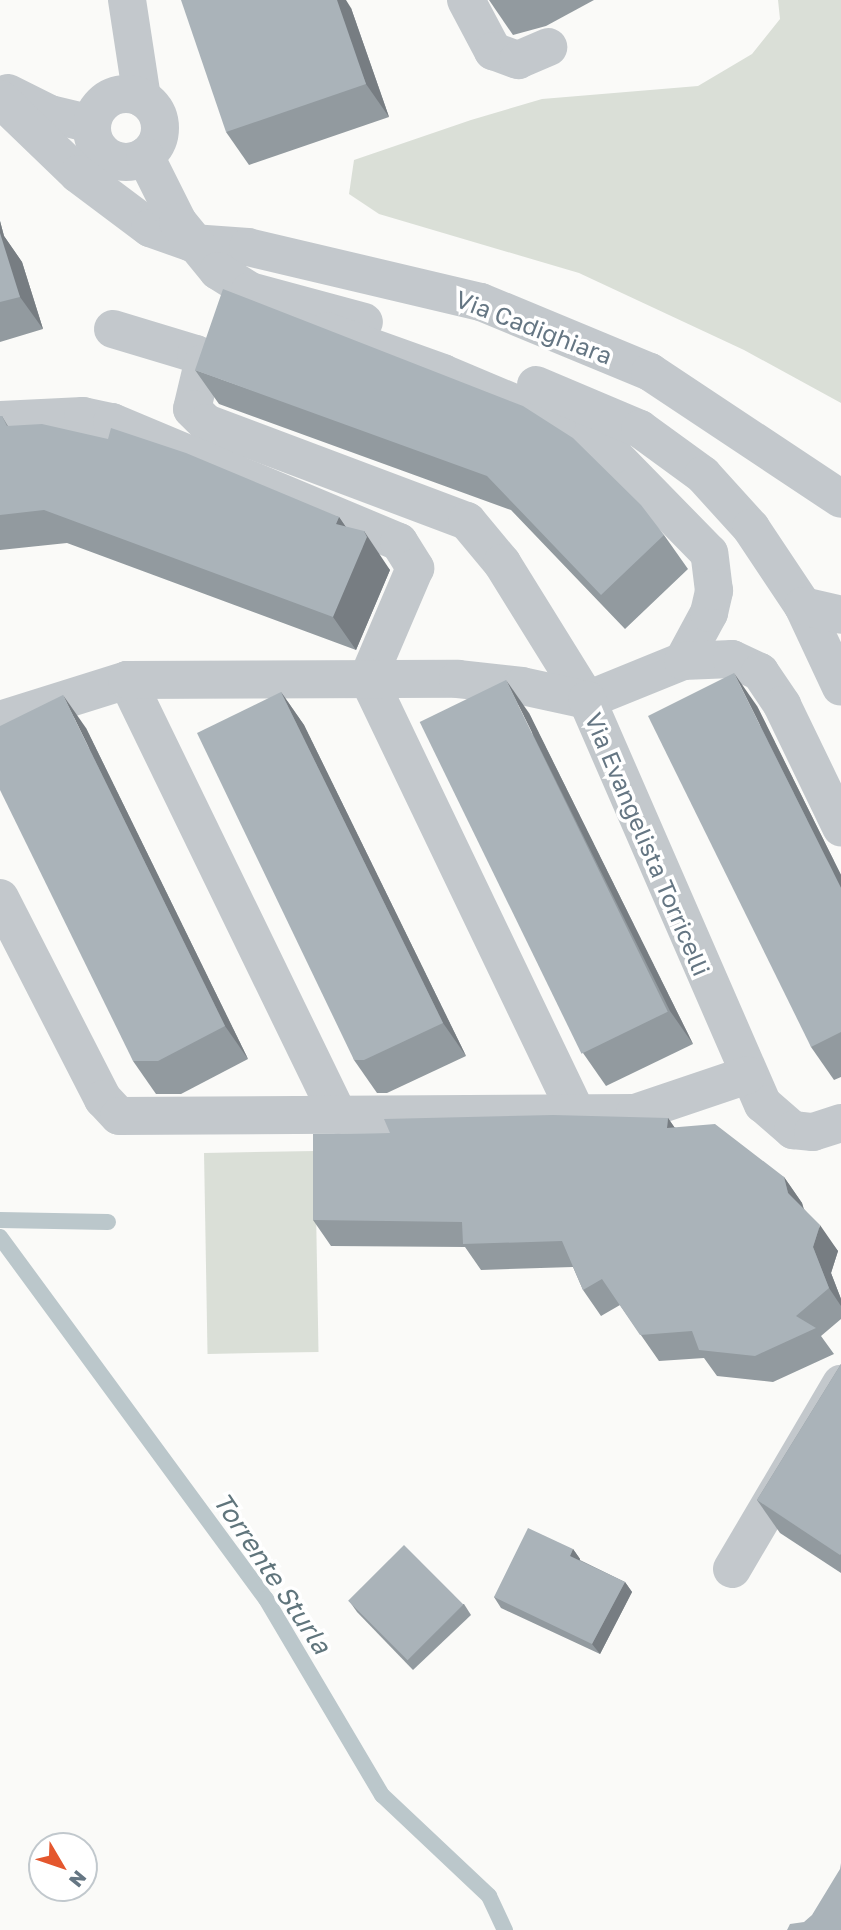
<!DOCTYPE html>
<style>
body{margin:0}
#map{position:relative;width:841px;height:1930px;overflow:hidden;background:#fafaf8;font-family:"Golos Text",sans-serif}
div>[style]{position:absolute}
[style*='--x']{left:calc(var(--x)*1px);top:calc(var(--y)*1px);width:calc(var(--w)*1px);rotate:calc(var(--a)*1deg)}
.green>*{inset:0;background:#dadfd7;transform-origin:0 0}
.stream>*{height:16px;margin:-8px;padding:0 8px;transform-origin:8px;border-radius:8px;background:#bbc7cb}
.minor>*{height:38px;margin:-19px;padding:0 19px;transform-origin:19px;border-radius:19px;background:#c3c8cc}
.minor>.ring{margin:-19px;padding:0;box-sizing:content-box;background:none;border:38px solid #c3c8cc;border-radius:50%}
.wall>*{inset:0;background:#929a9f}
.shaded-wall>*{inset:0;background:#777d82}
.building>*{inset:0;background:#aab3b9;transform-origin:0 0}
span{translate:-50% -50%;white-space:nowrap;text-align:center;line-height:1.15;-webkit-text-stroke:7px #fff;paint-order:stroke}
.street-label{font-size:24px;color:#657683}
.water-label{font-size:26px;color:#60757c;font-style:italic}
.north{position:absolute;left:28px;top:1832px;width:70px;height:70px;box-sizing:border-box;background:#fff;border:2px solid #c1c8cd;border-radius:50%;rotate:129deg;font-size:19px;font-weight:700;line-height:28px;text-align:center;color:#657683}
.north::after{content:'';display:block;margin:auto;width:24px;height:32px;background:#e4572e;clip-path:polygon(50% 0,100% 100%,50% 72%,0 100%)}
</style>
<div id="map">
<div class="green">
<i style="clip-path:polygon(778px 0,841px 0,841px 403px,744px 350px,579px 273px,379px 214px,349px 194px,354px 160px,471px 120px,542px 99px,698px 86px,752px 54px,780px 19px)"></i>
<i style="left:315px;top:1151px;width:201px;height:111px;rotate:89deg"></i>
</div>
<div class="stream">
<i style="--x:0;--y:1220;--w:108;--a:1.1"></i>
<i style="--x:0;--y:1237;--w:449;--a:53.7"></i>
<i style="--x:266;--y:1599;--w:228;--a:59.4"></i>
<i style="--x:382;--y:1795;--w:147;--a:43.3"></i>
<i style="--x:489;--y:1896;--w:38;--a:65"></i>
</div>
<div class="minor">
<i style="--x:127;--y:0;--w:99;--a:81.3"></i>
<i style="--x:466;--y:0;--w:58;--a:62.1"></i>
<i style="--x:493;--y:51;--w:27;--a:20"></i>
<i style="--x:518;--y:60;--w:33;--a:-23"></i>
<i style="--x:8;--y:93;--w:47;--a:26.6"></i>
<i style="--x:50;--y:114;--w:43;--a:13.4"></i>
<i class="ring" style="left:92px;top:94px;width:30px;height:30px"></i>
<i style="--x:0;--y:99;--w:108;--a:43.9"></i>
<i style="--x:78;--y:174;--w:90;--a:36.9"></i>
<i style="--x:150;--y:228;--w:45;--a:19.7"></i>
<i style="--x:192;--y:243;--w:56;--a:4.1"></i>
<i style="--x:248;--y:247;--w:239;--a:13.3"></i>
<i style="--x:481;--y:302;--w:183;--a:22.5"></i>
<i style="--x:650;--y:372;--w:229;--a:33.6"></i>
<i style="--x:145;--y:156;--w:74;--a:63.4"></i>
<i style="--x:178;--y:222;--w:63;--a:50.8"></i>
<i style="--x:218;--y:271;--w:38;--a:32"></i>
<i style="--x:250;--y:291;--w:118;--a:15.2"></i>
<i style="--x:113;--y:329;--w:87;--a:16.8"></i>
<i style="--x:196;--y:354;--w:11;--a:52"></i>
<i style="--x:203;--y:363;--w:47;--a:103.4"></i>
<i style="--x:192;--y:409;--w:20;--a:45"></i>
<i style="--x:206;--y:423;--w:279;--a:20.6"></i>
<i style="--x:467;--y:521;--w:55;--a:50.2"></i>
<i style="--x:502;--y:563;--w:161;--a:58.2"></i>
<i style="--x:587;--y:700;--w:104;--a:-22.1"></i>
<i style="--x:683;--y:661;--w:55;--a:-61.6"></i>
<i style="--x:709;--y:613;--w:23;--a:-77"></i>
<i style="--x:714;--y:591;--w:38;--a:-97"></i>
<i style="--x:709;--y:553;--w:137;--a:-134.4"></i>
<i style="--x:613;--y:455;--w:66;--a:-148.7"></i>
<i style="--x:557;--y:421;--w:124;--a:-157.2"></i>
<i style="--x:443;--y:373;--w:124;--a:-160.3"></i>
<i style="--x:536;--y:385;--w:113;--a:22.9"></i>
<i style="--x:640;--y:429;--w:78;--a:36.1"></i>
<i style="--x:703;--y:475;--w:72;--a:47.8"></i>
<i style="--x:751;--y:528;--w:94;--a:56.3"></i>
<i style="--x:803;--y:606;--w:89;--a:64.9"></i>
<i style="--x:0;--y:420;--w:83;--a:-2.8"></i>
<i style="--x:83;--y:416;--w:30;--a:12"></i>
<i style="--x:112;--y:422;--w:311;--a:22.7"></i>
<i style="--x:399;--y:542;--w:31;--a:58"></i>
<i style="--x:415;--y:568;--w:120;--a:113.1"></i>
<i style="--x:368;--y:678;--w:484;--a:64.4"></i>
<i style="--x:803;--y:606;--w:39;--a:13"></i>
<i style="--x:683;--y:661;--w:49;--a:-2.3"></i>
<i style="--x:732;--y:659;--w:31;--a:25"></i>
<i style="--x:760;--y:672;--w:40;--a:56"></i>
<i style="--x:782;--y:705;--w:136;--a:64.2"></i>
<i style="--x:127;--y:680;--w:483;--a:64.1"></i>
<i style="--x:0;--y:720;--w:133;--a:-17.5"></i>
<i style="--x:127;--y:680;--w:331;--a:-0.2"></i>
<i style="--x:458;--y:679;--w:64;--a:6.2"></i>
<i style="--x:522;--y:686;--w:66;--a:12.2"></i>
<i style="--x:587;--y:700;--w:441;--a:66.5"></i>
<i style="--x:763;--y:1104;--w:40;--a:41"></i>
<i style="--x:793;--y:1130;--w:20;--a:6"></i>
<i style="--x:813;--y:1132;--w:29;--a:-18"></i>
<i style="--x:0;--y:898;--w:226;--a:62.9"></i>
<i style="--x:103;--y:1099;--w:23;--a:47"></i>
<i style="--x:119;--y:1116;--w:516;--a:-0.33"></i>
<i style="--x:635;--y:1113;--w:118;--a:-18.7"></i>
<i style="--x:732;--y:1569;--w:215;--a:-59.5"></i>
</div>
<div class="wall">
<i style="clip-path:polygon(489px 0,594px 0,546px 26px,513px 35px)"></i>
<i style="clip-path:polygon(351px 8px,389px 117px,249px 165px,226px 132px)"></i>
<i style="clip-path:polygon(0 221px,4px 236px,22px 262px,43px 329px,0 342px)"></i>
<i style="clip-path:polygon(195px 370px,664px 535px,688px 569px,625px 629px,511px 510px,219px 404px)"></i>
<i style="clip-path:polygon(0 416px,2px 416px,8px 426px,339px 517px,345px 526px,390px 570px,356px 650px,67px 543px,0 550px)"></i>
<i style="clip-path:polygon(281px 692px,304px 725px,466px 1056px,387px 1093px,377px 1093px,354px 1060px)"></i>
<i style="clip-path:polygon(757px 706px,841px 875px,841px 1077px,834px 1080px,811px 1047px)"></i>
<i style="clip-path:polygon(529px 713px,693px 1044px,606px 1086px,583px 1053px)"></i>
<i style="clip-path:polygon(86px 728px,248px 1059px,181px 1094px,156px 1094px,133px 1061px)"></i>
<i style="clip-path:polygon(668px 1118px,674px 1127px,784px 1177px,802px 1203px,804px 1209px,838px 1251px,831px 1273px,841px 1299px,841px 1319px,821px 1336px,834px 1354px,773px 1382px,717px 1376px,704px 1358px,659px 1361px,620px 1305px,601px 1316px,583px 1290px,573px 1267px,481px 1270px,465px 1247px,331px 1246px,313px 1220px,390px 1133px)"></i>
<i style="clip-path:polygon(841px 1364px,841px 1573px,780px 1533px,757px 1500px)"></i>
<i style="clip-path:polygon(573px 1549px,580px 1559px,580px 1560px,625px 1582px,632px 1592px,600px 1654px,501px 1608px,494px 1597px)"></i>
<i style="clip-path:polygon(350px 1602px,464px 1604px,471px 1615px,413px 1670px,357px 1612px)"></i>
</div>
<div class="shaded-wall">
<i style="clip-path:polygon(334px 0,346px 0,351px 8px,389px 117px,366px 84px)"></i>
<i style="clip-path:polygon(0 221px,4px 236px,22px 262px,43px 329px,20px 297px,0 247px)"></i>
<i style="clip-path:polygon(339px 517px,362px 550px,364px 531px,390px 570px,356px 650px,333px 617px,336px 524px)"></i>
<i style="clip-path:polygon(734px 673px,757px 706px,841px 875px,841px 888px)"></i>
<i style="clip-path:polygon(506px 680px,529px 713px,693px 1044px,670px 1011px)"></i>
<i style="clip-path:polygon(281px 692px,304px 725px,466px 1056px,443px 1023px)"></i>
<i style="clip-path:polygon(63px 695px,86px 728px,248px 1059px,225px 1026px)"></i>
<i style="clip-path:polygon(668px 1118px,686px 1144px,667px 1128px)"></i>
<i style="clip-path:polygon(784px 1177px,802px 1203px,806px 1219px,788px 1193px)"></i>
<i style="clip-path:polygon(820px 1225px,838px 1251px,831px 1273px,841px 1299px,841px 1306px,829px 1288px,813px 1247px)"></i>
<i style="clip-path:polygon(573px 1549px,580px 1559px,577px 1566px,570px 1556px)"></i>
<i style="clip-path:polygon(625px 1582px,632px 1592px,600px 1654px,592px 1644px)"></i>
</div>
<div class="building">
<i style="clip-path:polygon(181px 0,337px 0,366px 84px,226px 132px)"></i>
<i style="clip-path:polygon(0 233px,20px 297px,0 302px)"></i>
<i style="clip-path:polygon(223px 289px,523px 406px,573px 438px,641px 505px,664px 535px,601px 595px,487px 476px,195px 370px)"></i>
<i style="clip-path:polygon(0 416px,2px 416px,7px 426px,42px 424px,108px 439px,111px 428px,186px 453px,339px 517px,336px 524px,364px 531px,367px 537px,333px 617px,44px 510px,0 515px)"></i>
<i style="clip-path:polygon(734px 673px,841px 888px,841px 1032px,811px 1047px,648px 716px)"></i>
<i style="left:506px;top:680px;width:369px;height:96px;rotate:64deg"></i>
<i style="clip-path:polygon(281px 692px,443px 1023px,364px 1060px,354px 1060px,197px 733px)"></i>
<i style="clip-path:polygon(63px 695px,225px 1026px,158px 1061px,133px 1061px,0 790px,0 726px)"></i>
<i style="clip-path:polygon(553px 1115px,668px 1118px,667px 1128px,715px 1124px,784px 1177px,788px 1193px,820px 1225px,813px 1247px,829px 1288px,796px 1316px,816px 1328px,755px 1356px,699px 1350px,692px 1331px,640px 1335px,602px 1279px,583px 1290px,562px 1241px,463px 1244px,462px 1222px,313px 1220px,313px 1134px,390px 1133px,384px 1119px)"></i>
<i style="clip-path:polygon(841px 1364px,841px 1554px,840px 1555px,757px 1500px)"></i>
<i style="clip-path:polygon(528px 1528px,573px 1549px,570px 1556px,625px 1582px,592px 1644px,494px 1597px)"></i>
<i style="left:404px;top:1545px;width:84px;height:79px;rotate:45deg"></i>
<i style="clip-path:polygon(841px 1863px,841px 1930px,787px 1930px,790px 1924px,804px 1922px,812px 1915px,840px 1869px)"></i>
</div>
<div class="street-label">
<span style="left:534px;top:327px;rotate:21deg">Via Cadighiara</span>
<span style="left:648px;top:844px;rotate:67deg">Via Evangelista Torricelli</span>
</div>
<div class="water-label">
<span style="left:272px;top:1573px;rotate:56deg">Torrente Sturla</span>
</div>
<div class="north">N</div>
</div>
